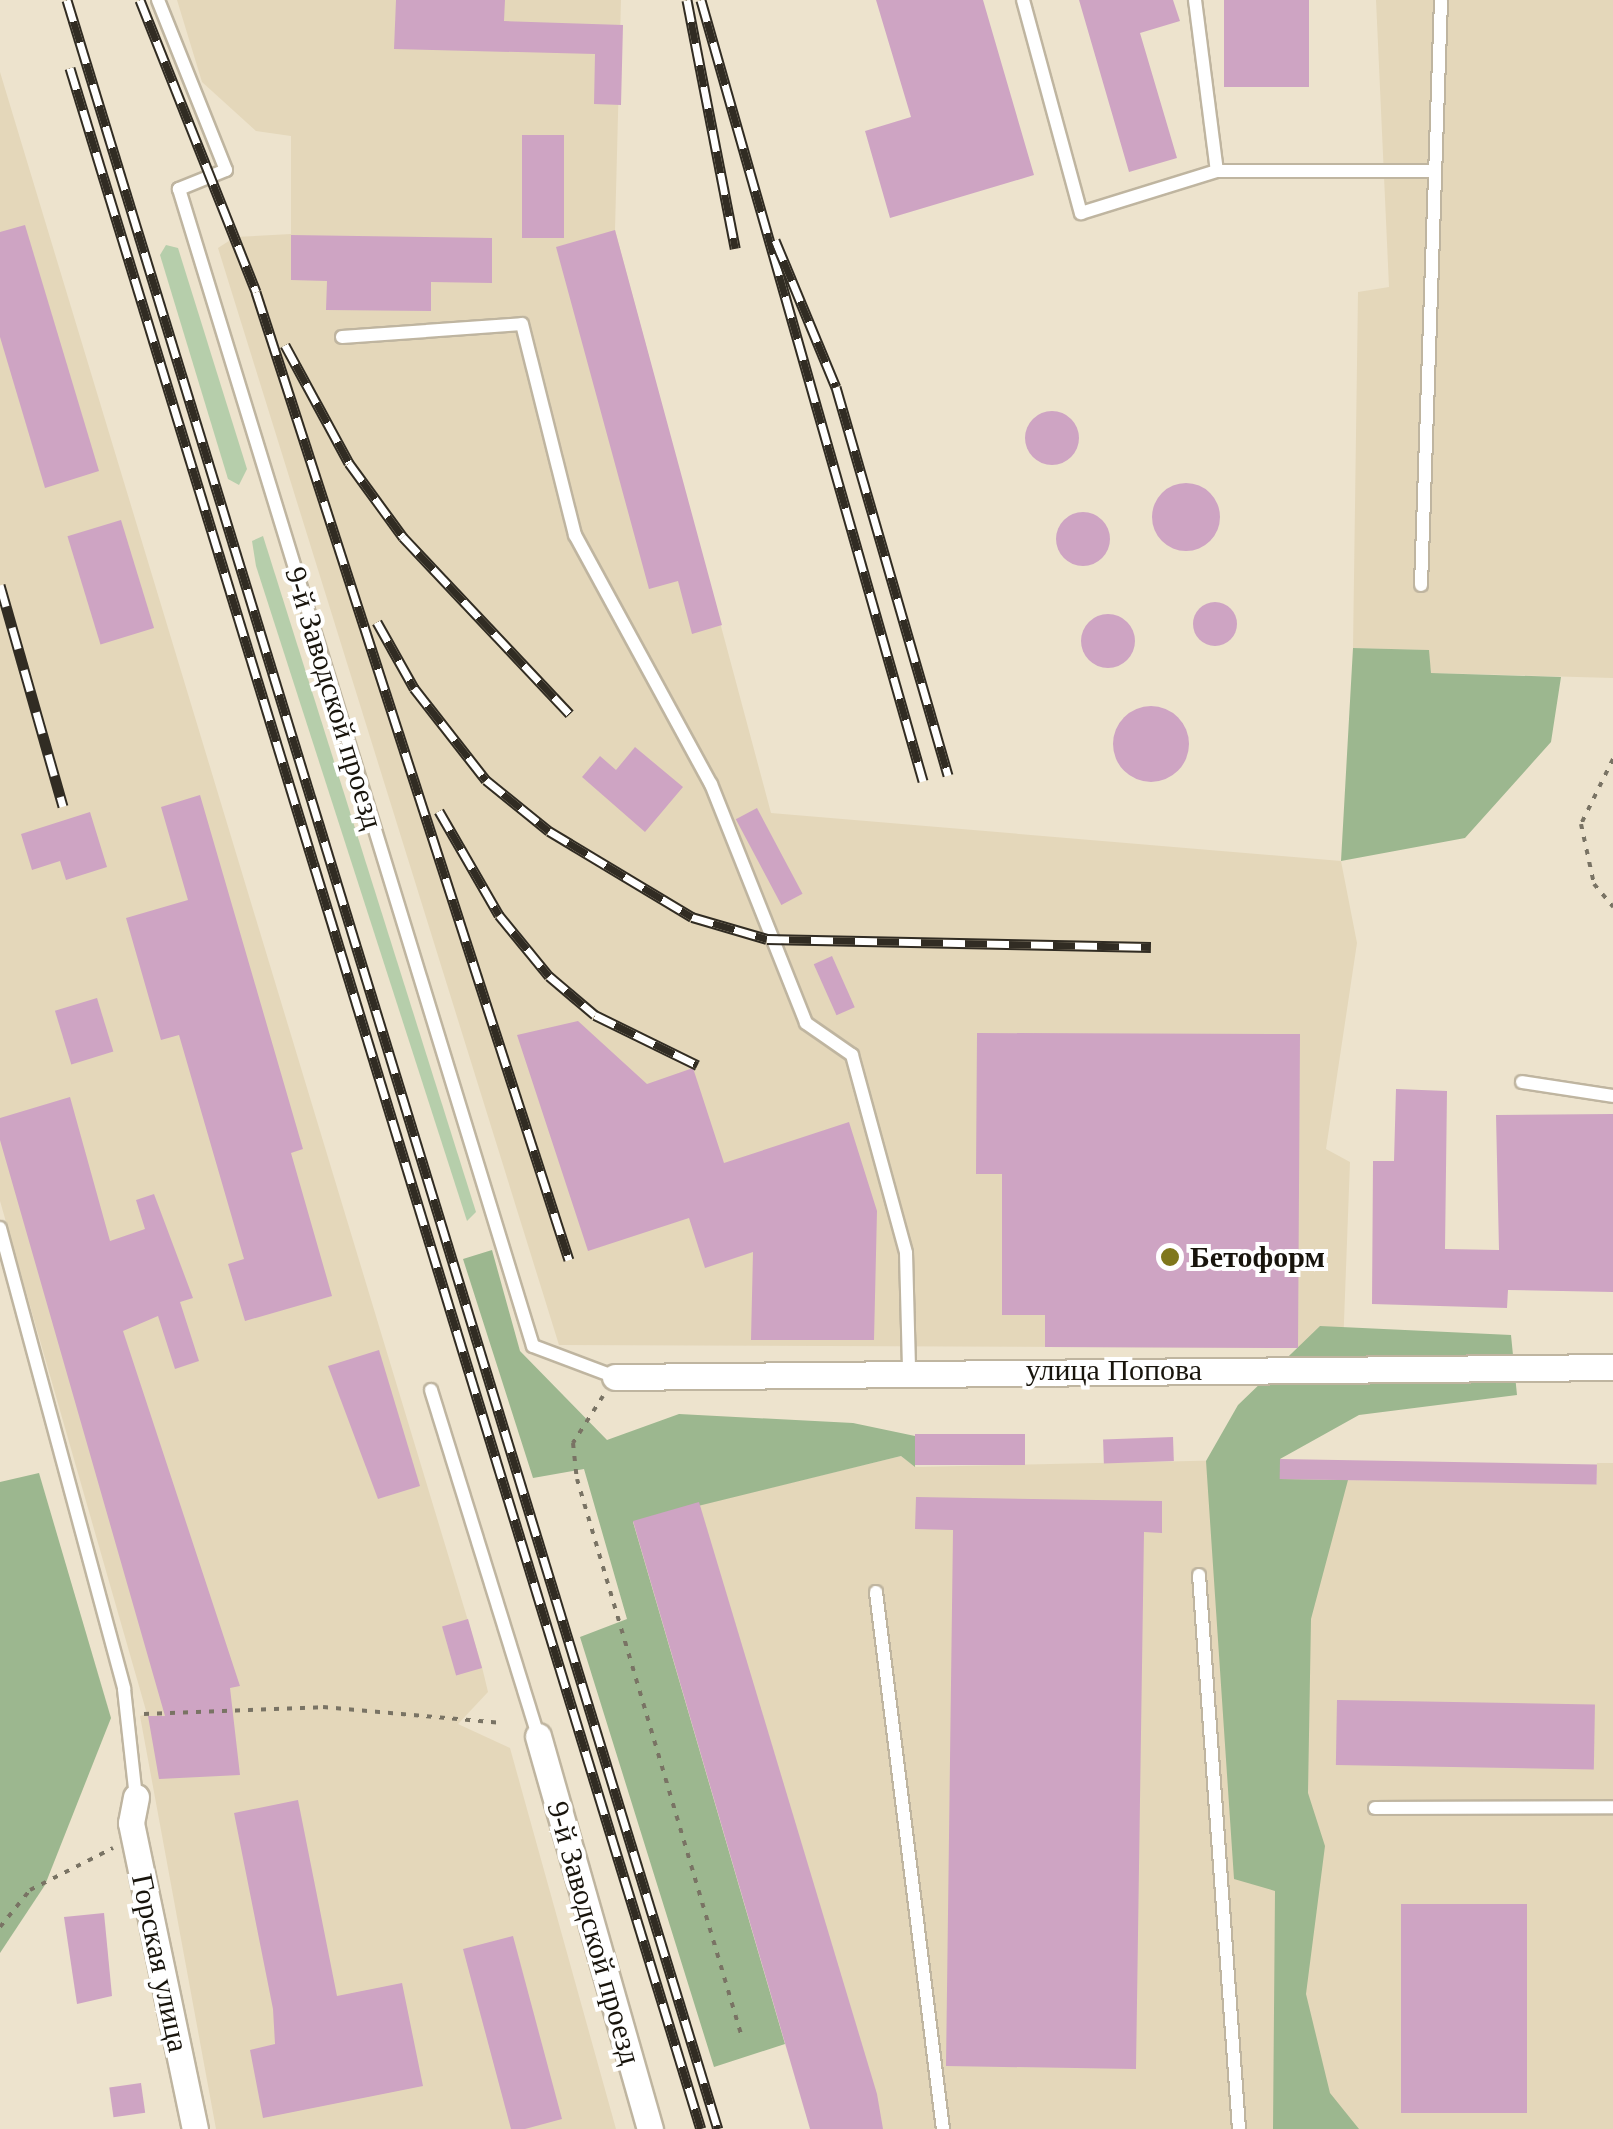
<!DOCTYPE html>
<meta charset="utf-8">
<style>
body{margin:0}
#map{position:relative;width:1613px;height:2129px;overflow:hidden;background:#ede3cd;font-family:Georgia,serif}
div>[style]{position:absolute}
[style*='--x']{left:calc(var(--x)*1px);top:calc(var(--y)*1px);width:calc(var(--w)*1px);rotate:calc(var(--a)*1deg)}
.built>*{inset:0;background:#e4d7ba}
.green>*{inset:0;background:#b6ceab}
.forest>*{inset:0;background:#9cb78f}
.building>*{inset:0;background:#cea4c3;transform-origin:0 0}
.round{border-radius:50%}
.path>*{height:4px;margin-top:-2px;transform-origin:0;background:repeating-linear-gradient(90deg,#797364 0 5px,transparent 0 13px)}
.roads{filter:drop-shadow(2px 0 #bfb5a0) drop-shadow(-2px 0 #bfb5a0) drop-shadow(0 2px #bfb5a0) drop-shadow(0 -2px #bfb5a0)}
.service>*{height:12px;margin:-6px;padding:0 6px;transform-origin:6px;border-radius:6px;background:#fff}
.minor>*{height:25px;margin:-12.5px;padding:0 12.5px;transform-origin:12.5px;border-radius:12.5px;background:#fff}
.rail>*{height:11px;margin-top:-5.5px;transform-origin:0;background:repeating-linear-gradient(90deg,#fff 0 22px,#312c23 0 44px);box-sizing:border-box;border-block:2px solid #312c23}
.dots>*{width:28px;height:28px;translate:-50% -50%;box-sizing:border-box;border:5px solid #fff;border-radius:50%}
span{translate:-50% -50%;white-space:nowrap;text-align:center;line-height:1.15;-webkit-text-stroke:8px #fff;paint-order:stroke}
.street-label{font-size:30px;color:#18140c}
.poi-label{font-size:30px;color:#18140c;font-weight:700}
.left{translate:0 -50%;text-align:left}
</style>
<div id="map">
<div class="built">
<i style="clip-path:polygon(177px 0,621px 0,615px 230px,771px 813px,1341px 861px,1357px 943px,1326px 1149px,1350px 1162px,1343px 1348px,559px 1345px,218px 248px,235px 237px,291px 234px,291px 136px,256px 131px,202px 82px)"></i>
<i style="clip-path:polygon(1376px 0,1613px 0,1613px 678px,1431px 673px,1428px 650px,1353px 648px,1358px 292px,1389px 287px)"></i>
<i style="clip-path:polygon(0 72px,482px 1667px,488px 1692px,458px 1724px,510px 1748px,616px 2129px,216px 2129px,140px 1716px,147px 1714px,0 1201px)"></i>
<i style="clip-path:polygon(901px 1456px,916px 1467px,1280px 1459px,1280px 1479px,1597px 1484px,1597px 1463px,1613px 1463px,1613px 2129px,811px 2129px,633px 1521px)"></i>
</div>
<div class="green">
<i style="clip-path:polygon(166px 245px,178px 248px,247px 469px,239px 485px,228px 479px,160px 255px)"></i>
<i style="clip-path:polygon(263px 536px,476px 1212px,467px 1221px,256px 566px,252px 541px)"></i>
</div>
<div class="forest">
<i style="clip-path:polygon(1353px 648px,1429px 650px,1431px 673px,1561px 677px,1551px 742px,1465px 838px,1341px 861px)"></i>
<i style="clip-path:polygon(492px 1250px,520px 1351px,607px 1440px,679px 1414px,853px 1423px,915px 1436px,915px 1467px,901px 1456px,633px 1522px,785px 2044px,714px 2067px,580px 1637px,627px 1619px,584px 1469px,533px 1478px,463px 1259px)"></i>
<i style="clip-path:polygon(1320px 1326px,1511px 1335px,1517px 1395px,1359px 1415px,1280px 1459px,1280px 1479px,1348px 1480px,1311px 1619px,1308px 1793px,1325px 1846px,1306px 1994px,1330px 2093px,1359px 2129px,1273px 2129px,1275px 1891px,1234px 1879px,1206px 1461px,1238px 1405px)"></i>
<i style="clip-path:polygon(39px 1473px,111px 1718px,45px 1885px,0 1953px,0 1482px)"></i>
</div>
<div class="building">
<i style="clip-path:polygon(396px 0,505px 0,504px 21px,623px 25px,621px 105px,594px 104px,595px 54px,394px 49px)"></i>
<i style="clip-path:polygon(876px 0,983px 0,1034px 175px,890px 218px,865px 131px,911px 117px)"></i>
<i style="clip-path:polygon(1079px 0,1173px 0,1180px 21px,1140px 33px,1177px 158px,1129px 172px)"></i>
<i style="left:1224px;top:0;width:85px;height:87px"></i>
<i style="left:522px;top:135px;width:42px;height:103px"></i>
<i style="clip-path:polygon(25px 225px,99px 471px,45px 488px,0 337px,0 232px)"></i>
<i style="clip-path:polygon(615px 230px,722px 625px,692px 634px,678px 581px,649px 589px,556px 247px)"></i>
<i style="clip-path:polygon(291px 235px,492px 238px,492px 283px,431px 282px,431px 311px,326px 310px,327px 281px,291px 280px)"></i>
<i class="round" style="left:1025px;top:411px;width:54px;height:54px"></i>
<i class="round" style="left:1152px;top:483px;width:68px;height:68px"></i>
<i class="round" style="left:1056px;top:512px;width:54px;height:54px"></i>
<i style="left:121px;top:520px;width:113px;height:56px;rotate:73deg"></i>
<i class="round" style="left:1193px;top:602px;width:44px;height:44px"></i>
<i class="round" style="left:1081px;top:614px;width:54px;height:54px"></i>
<i class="round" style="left:1113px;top:706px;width:76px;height:76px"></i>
<i style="clip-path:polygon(635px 747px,683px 787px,645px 832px,582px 777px,600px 756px,616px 770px)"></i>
<i style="clip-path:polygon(200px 795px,303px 1149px,291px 1153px,332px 1296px,245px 1321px,228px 1264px,244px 1259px,179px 1035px,161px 1040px,126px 918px,188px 900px,161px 807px)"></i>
<i style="left:757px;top:808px;width:97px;height:24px;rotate:62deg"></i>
<i style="clip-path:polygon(90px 812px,107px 867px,66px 880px,60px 861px,32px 870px,21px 834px)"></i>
<i style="left:832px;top:956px;width:56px;height:20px;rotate:66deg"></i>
<i style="left:97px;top:998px;width:56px;height:44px;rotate:73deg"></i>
<i style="clip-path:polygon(578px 1021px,647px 1084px,693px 1068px,724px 1163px,849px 1122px,877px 1211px,874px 1340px,751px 1340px,753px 1252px,705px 1268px,689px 1218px,588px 1251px,517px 1035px)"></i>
<i style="clip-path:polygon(977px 1033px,1300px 1034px,1298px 1348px,1045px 1347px,1045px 1315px,1002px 1315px,1002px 1174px,976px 1174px)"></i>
<i style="clip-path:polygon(1396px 1089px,1447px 1091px,1445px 1249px,1499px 1250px,1496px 1115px,1613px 1114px,1613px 1292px,1508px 1290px,1507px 1308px,1372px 1304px,1373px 1161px,1394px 1161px)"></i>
<i style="clip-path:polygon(70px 1097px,110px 1241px,145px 1229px,136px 1200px,154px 1194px,193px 1298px,180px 1302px,199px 1361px,175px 1369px,158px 1316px,123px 1331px,240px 1686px,230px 1688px,240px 1775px,159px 1779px,148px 1716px,165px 1716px,0 1140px,0 1118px)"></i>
<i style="clip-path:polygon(379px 1350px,420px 1486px,378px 1499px,328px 1366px)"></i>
<i style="left:1025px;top:1434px;width:31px;height:110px;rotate:90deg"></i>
<i style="left:1173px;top:1437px;width:24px;height:70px;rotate:88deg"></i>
<i style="left:1280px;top:1459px;width:317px;height:20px;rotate:1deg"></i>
<i style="clip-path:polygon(916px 1497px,1162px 1501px,1162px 1533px,1144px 1532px,1136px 2069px,946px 2066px,953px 1530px,915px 1529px)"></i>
<i style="clip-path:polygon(699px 1502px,877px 2094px,883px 2129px,810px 2129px,633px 1521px)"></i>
<i style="left:468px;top:1619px;width:51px;height:27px;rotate:74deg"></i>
<i style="left:1337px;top:1700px;width:258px;height:65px;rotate:1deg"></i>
<i style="clip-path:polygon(298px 1800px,337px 1996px,402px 1983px,423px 2086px,263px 2118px,250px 2050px,275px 2044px,273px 2009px,234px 1813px)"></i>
<i style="left:1401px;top:1904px;width:126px;height:209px"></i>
<i style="clip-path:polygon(104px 1913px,112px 1996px,77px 2004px,64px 1917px)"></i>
<i style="clip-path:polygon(513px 1936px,562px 2119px,525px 2129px,511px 2129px,463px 1949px)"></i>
<i style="left:141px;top:2083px;width:30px;height:32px;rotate:82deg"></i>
</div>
<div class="path">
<i style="--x:1613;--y:759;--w:72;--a:116.2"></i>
<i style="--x:1581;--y:824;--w:61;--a:77.8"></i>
<i style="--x:1594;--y:884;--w:30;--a:50"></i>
<i style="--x:603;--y:1396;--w:56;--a:122.6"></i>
<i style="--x:573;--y:1443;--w:36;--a:84"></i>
<i style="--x:577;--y:1479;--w:579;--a:73.54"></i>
<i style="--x:144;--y:1714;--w:179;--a:-2.2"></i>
<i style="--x:323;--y:1707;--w:180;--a:5.1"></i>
<i style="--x:0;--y:1927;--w:48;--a:-51"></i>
<i style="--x:30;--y:1890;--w:93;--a:-26.8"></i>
</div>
<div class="roads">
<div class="service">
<i style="--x:158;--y:0;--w:183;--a:68.2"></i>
<i style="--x:226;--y:170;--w:51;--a:158"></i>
<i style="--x:179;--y:189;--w:1210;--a:72.99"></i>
<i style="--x:533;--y:1346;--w:88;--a:20.7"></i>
<i style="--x:1023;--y:0;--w:221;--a:74.8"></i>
<i style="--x:1081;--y:213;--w:142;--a:-17.2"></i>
<i style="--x:1217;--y:171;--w:212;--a:0"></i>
<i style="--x:1195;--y:0;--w:172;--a:82.7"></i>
<i style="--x:342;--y:337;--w:180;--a:-4.1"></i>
<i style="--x:522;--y:324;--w:218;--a:75.9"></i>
<i style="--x:575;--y:535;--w:284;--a:61.4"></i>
<i style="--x:711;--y:784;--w:257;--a:68.3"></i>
<i style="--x:806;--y:1023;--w:56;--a:34.8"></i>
<i style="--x:852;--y:1055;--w:205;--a:74.7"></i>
<i style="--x:906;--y:1253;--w:118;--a:88.5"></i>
<i style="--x:1421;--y:585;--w:585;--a:-88.04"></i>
<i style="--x:1522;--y:1082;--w:92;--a:8.7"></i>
<i style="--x:0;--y:1228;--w:477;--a:74.9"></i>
<i style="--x:124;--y:1689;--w:109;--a:83.7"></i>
<i style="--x:431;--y:1390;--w:362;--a:72.8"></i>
<i style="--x:1199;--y:1575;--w:555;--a:85.87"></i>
<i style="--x:876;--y:1592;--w:541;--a:82.89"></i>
<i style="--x:1375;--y:1808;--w:238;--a:-0.2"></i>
</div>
<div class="minor">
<i style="--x:615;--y:1377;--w:998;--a:-0.57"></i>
<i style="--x:538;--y:1736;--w:409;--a:74.1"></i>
<i style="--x:136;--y:1797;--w:26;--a:101"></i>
<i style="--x:131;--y:1823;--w:313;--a:78.2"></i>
</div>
</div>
<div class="rail">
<i style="--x:67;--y:0;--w:2226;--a:73"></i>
<i style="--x:140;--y:0;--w:314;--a:68.3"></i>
<i style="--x:256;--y:292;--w:1017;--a:72.08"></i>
<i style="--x:687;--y:0;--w:253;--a:79"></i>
<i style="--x:701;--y:0;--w:812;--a:74.13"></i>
<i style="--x:70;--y:68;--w:2155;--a:72.98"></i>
<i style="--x:775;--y:240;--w:159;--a:67.5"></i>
<i style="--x:836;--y:387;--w:404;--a:73.9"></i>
<i style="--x:285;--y:345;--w:134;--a:61.5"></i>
<i style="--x:349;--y:463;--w:92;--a:53.9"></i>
<i style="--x:403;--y:537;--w:243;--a:46.7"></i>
<i style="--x:0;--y:585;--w:230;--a:74.1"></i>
<i style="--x:377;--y:622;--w:76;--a:60.7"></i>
<i style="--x:414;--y:688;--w:117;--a:52"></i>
<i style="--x:486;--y:780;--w:81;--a:39"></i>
<i style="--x:549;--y:831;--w:167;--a:31"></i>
<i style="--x:692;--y:917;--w:78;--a:16.3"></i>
<i style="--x:767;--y:939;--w:384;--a:1.2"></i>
<i style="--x:439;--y:811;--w:120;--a:60"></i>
<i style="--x:499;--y:915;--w:79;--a:50.7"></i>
<i style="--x:549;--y:976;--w:60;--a:40.3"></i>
<i style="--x:595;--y:1015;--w:114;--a:26.1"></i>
</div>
<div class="dots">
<i style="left:1170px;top:1257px;background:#7f771c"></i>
</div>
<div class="street-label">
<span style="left:334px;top:698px;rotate:73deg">9-й Заводской проезд</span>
<span style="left:1114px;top:1370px">улица Попова</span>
<span style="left:594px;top:1933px;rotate:74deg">9-й Заводской проезд</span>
<span style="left:160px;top:1963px;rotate:78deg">Горская улица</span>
</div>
<div class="poi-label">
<span class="left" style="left:1190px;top:1257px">Бетоформ</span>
</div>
</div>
